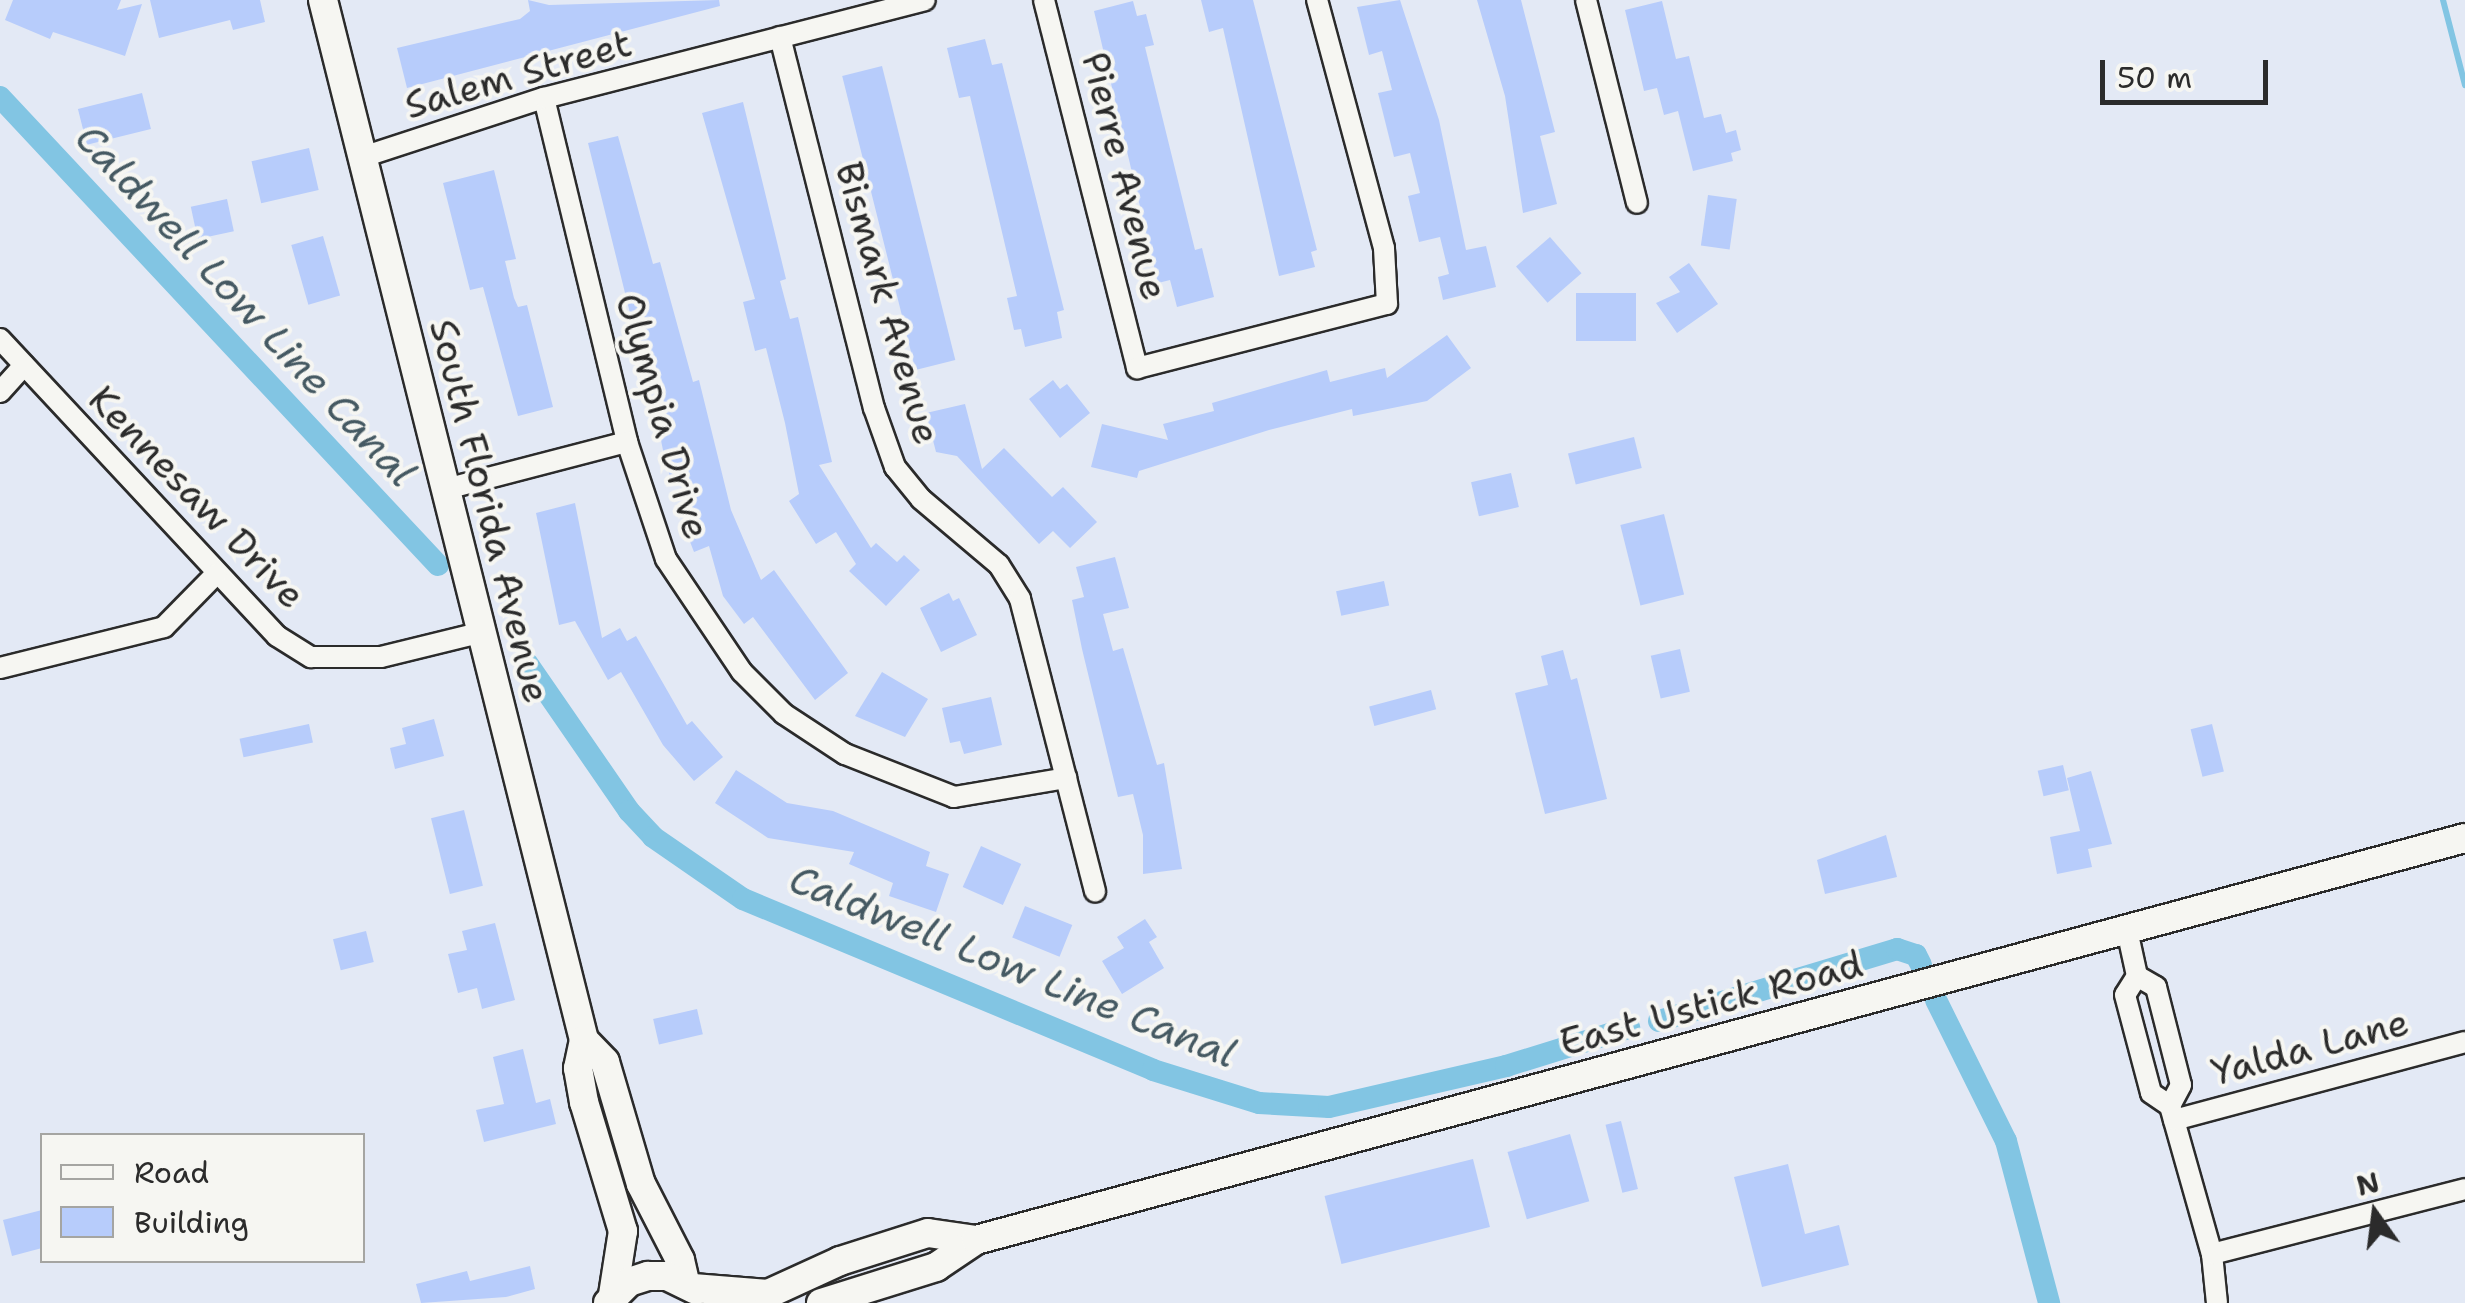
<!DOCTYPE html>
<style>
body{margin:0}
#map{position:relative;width:2465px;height:1303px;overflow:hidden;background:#e3e9f5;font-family:"Shantell Sans",sans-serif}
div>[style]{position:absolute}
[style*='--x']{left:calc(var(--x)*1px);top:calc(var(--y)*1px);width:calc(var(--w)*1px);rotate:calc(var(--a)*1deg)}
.stream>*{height:6px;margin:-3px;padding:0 3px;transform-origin:3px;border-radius:3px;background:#82c5e3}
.canal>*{height:22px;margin:-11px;padding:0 11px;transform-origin:11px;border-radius:11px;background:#82c5e3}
.building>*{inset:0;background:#b7ccfb;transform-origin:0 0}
.roads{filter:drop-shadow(2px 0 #2b2b2b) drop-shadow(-2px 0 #2b2b2b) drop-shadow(0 2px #2b2b2b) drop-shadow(0 -2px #2b2b2b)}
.street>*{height:20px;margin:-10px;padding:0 10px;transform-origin:10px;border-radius:10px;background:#f6f6f2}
.secondary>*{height:28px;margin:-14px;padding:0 14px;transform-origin:14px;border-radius:14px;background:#f6f6f2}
span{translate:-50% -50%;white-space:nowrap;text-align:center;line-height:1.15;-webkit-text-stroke:8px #f6f6f2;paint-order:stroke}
.street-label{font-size:38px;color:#2b2b2b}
.water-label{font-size:40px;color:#455962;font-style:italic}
.legend{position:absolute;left:40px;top:1133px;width:325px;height:130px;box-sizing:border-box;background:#f6f6f2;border:2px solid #a5a5a2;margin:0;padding:12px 18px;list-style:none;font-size:30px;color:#2b2b2b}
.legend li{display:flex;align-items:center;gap:20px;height:50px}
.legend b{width:50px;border:2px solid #a5a5a2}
.north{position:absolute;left:2325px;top:1163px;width:100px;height:100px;-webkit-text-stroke:8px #f6f6f2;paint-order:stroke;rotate:346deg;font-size:28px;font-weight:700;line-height:40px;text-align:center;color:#2b2b2b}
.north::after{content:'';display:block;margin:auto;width:35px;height:45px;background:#2b2b2b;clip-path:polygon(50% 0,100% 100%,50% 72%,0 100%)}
.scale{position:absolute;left:2100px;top:60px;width:168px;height:45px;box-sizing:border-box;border:5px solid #2b2b2b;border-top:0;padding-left:12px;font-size:30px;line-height:35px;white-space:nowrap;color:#2b2b2b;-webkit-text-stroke:8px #f6f6f2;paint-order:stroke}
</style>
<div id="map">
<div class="stream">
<i style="--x:2443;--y:0;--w:88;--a:75.5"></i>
</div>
<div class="canal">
<i style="--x:0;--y:97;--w:641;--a:46.9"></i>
<i style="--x:527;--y:663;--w:180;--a:55.4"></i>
<i style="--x:629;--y:811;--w:35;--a:47"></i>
<i style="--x:653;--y:837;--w:109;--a:34.6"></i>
<i style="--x:743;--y:899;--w:444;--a:22.6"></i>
<i style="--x:1153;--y:1070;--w:111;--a:17.3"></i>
<i style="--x:1259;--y:1103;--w:70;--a:3.3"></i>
<i style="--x:1329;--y:1107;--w:182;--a:-13"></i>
<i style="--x:1506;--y:1066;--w:129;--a:-17.2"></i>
<i style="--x:1936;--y:1000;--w:157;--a:63.6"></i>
<i style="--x:2006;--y:1141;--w:168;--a:75.1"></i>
<i style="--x:1659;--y:1021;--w:249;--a:-16.8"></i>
<i style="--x:1897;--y:949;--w:20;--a:18"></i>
<i style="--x:1916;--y:955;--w:11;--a:63"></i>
</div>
<div class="building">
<i style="clip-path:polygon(13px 0,121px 0,117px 10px,142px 4px,125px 56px,53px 32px,50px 39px,5px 20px)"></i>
<i style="clip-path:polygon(150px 0,260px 0,265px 22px,233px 30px,230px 20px,159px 38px)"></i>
<i style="clip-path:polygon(528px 0,549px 5px,719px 0,720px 6px,407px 88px,397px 48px,520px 19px,530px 11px)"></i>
<i style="clip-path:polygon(1201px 0,1253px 0,1317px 250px,1311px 252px,1315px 267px,1279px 276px,1223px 28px,1209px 32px)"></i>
<i style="clip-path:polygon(1400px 0,1439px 120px,1466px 250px,1486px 246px,1496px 287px,1443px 300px,1438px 277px,1449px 274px,1440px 237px,1419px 242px,1408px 196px,1420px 193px,1410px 153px,1394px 157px,1378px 93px,1392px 90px,1382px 51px,1369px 55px,1357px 7px)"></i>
<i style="clip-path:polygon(1477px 0,1521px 0,1555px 132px,1540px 136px,1557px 204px,1523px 213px,1505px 96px)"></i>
<i style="clip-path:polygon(1133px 1px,1137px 16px,1146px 14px,1154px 45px,1145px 47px,1195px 250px,1202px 248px,1214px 297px,1177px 307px,1170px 280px,1158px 283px,1094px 11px)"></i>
<i style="clip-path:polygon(1662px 1px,1676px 59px,1689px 56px,1704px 118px,1721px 114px,1726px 133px,1736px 130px,1741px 150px,1731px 153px,1733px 161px,1693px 171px,1678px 111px,1664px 115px,1657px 88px,1644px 91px,1625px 10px)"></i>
<i style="clip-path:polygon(985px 39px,992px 65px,1002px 63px,1064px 310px,1057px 312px,1062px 338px,1025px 347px,1021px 329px,1014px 330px,1007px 298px,1017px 296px,970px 96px,959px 98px,947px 48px)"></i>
<i style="left:882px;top:66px;width:303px;height:41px;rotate:76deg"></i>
<i style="left:142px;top:93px;width:37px;height:66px;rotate:76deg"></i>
<i style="clip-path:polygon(743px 102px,786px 279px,780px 281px,790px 319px,798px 317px,832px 462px,819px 465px,871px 548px,876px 543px,897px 562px,904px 555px,920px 570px,886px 606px,849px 571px,856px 564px,836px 532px,816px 544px,789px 501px,799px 494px,785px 423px,766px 348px,755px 351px,743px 302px,755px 299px,702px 113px)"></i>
<i style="clip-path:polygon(618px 136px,653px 264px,660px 262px,693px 382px,699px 380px,731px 510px,761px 580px,774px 570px,848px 673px,815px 700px,753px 617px,744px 624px,723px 596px,709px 546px,694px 552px,682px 521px,692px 517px,681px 478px,671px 481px,664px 455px,657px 421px,668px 419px,658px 379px,647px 382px,588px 143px)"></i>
<i style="left:309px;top:148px;width:43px;height:59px;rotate:77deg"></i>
<i style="clip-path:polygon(494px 170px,516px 259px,505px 261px,514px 298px,518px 307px,527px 305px,553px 407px,518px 416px,483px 287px,470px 290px,443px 183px)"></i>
<i style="left:1708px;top:195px;width:29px;height:51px;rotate:8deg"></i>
<i style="left:227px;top:199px;width:33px;height:37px;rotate:78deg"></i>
<i style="left:323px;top:236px;width:62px;height:33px;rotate:74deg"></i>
<i style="left:1550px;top:237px;width:48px;height:45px;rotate:49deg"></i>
<i style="clip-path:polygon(1689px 263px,1718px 304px,1677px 333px,1656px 303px,1680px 292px,1669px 277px)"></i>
<i style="left:1576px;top:293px;width:60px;height:48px"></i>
<i style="clip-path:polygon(1447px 335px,1471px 368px,1427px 401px,1353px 416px,1352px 409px,1269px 430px,1139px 471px,1137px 478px,1091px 467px,1102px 424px,1168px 440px,1163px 424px,1214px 411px,1212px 403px,1327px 370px,1330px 382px,1385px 368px,1387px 378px)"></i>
<i style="clip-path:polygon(1053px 380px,1060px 389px,1067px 384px,1090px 413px,1060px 438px,1029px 399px)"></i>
<i style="clip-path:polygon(965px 404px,982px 469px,1004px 448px,1052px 497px,1063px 487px,1097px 522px,1070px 548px,1053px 531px,1039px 544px,957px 456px,936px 452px,926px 413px)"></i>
<i style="left:1634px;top:437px;width:32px;height:68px;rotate:76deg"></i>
<i style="left:1511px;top:473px;width:35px;height:41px;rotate:77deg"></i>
<i style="clip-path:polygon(575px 503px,602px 638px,620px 628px,627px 641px,636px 636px,687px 725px,692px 721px,723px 757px,694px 781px,663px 745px,621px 672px,608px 680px,575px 621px,559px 625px,536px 513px)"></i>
<i style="left:1664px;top:514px;width:83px;height:45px;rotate:76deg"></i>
<i style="clip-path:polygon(1115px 557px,1129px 608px,1103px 614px,1113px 651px,1123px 648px,1157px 765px,1164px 763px,1182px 869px,1143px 874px,1143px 835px,1133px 794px,1118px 797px,1082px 649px,1072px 600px,1084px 597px,1076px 567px)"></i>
<i style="left:1384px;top:581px;width:25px;height:49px;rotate:78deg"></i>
<i style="clip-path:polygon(949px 593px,953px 601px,959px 598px,977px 635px,941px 652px,920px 608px)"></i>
<i style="left:1680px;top:649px;width:44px;height:30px;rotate:77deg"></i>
<i style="clip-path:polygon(1563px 650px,1571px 680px,1577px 678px,1607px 799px,1545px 814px,1515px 693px,1548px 685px,1541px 656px)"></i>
<i style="clip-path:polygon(882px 672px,928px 699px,905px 737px,855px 716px)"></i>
<i style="left:1431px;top:690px;width:20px;height:64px;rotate:75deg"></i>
<i style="clip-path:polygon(991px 697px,1002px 745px,964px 754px,960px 741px,950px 743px,942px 708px)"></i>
<i style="clip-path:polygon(434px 719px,444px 756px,395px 769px,390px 748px,406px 744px,402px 728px)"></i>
<i style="left:309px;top:724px;width:19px;height:71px;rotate:78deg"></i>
<i style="left:2212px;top:724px;width:49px;height:22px;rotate:76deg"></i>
<i style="left:2063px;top:765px;width:26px;height:26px;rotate:77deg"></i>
<i style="clip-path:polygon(736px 770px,787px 803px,833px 811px,930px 852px,926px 866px,949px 874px,936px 912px,889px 896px,893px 883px,849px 864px,854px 852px,768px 838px,715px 803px)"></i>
<i style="clip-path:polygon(2091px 771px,2112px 844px,2088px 849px,2092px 867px,2057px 874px,2050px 837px,2080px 831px,2067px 778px)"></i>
<i style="left:464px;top:810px;width:78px;height:34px;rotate:76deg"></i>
<i style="clip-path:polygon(1886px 835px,1897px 877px,1825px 894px,1817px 860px)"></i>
<i style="left:981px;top:846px;width:44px;height:45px;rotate:24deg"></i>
<i style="left:1025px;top:906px;width:51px;height:34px;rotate:22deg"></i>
<i style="clip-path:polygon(1145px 919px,1157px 937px,1149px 942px,1164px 968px,1122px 994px,1102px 961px,1124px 948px,1117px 937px)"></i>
<i style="clip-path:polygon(495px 923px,515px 1000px,482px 1009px,477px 988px,458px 993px,448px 954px,467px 950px,462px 931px)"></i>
<i style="left:366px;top:931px;width:32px;height:34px;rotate:76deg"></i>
<i style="left:697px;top:1009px;width:26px;height:45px;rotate:77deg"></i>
<i style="clip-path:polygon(523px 1049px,536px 1103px,550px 1099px,556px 1124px,484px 1142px,476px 1110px,504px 1104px,493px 1057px)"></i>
<i style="left:1621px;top:1121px;width:70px;height:16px;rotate:76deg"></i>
<i style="left:1570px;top:1134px;width:70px;height:65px;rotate:74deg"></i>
<i style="left:1473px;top:1159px;width:70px;height:153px;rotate:76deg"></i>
<i style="clip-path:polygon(1788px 1164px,1805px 1234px,1839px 1225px,1849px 1265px,1762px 1287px,1734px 1177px)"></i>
<i style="clip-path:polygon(42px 1210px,42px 1248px,12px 1256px,3px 1220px)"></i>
<i style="clip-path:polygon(530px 1266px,535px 1289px,506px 1297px,421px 1303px,416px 1284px,467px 1271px,470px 1281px)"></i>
</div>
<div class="roads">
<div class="street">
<i style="--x:1044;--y:0;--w:380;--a:75.8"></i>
<i style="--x:1137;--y:368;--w:258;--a:-14.4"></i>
<i style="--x:1387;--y:304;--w:56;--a:-93.1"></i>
<i style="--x:1384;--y:248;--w:257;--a:-105.1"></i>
<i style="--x:1586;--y:0;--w:209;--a:75.9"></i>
<i style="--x:780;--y:37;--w:383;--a:75.8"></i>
<i style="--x:874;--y:408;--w:63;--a:70.4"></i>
<i style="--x:895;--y:467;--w:41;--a:50.9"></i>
<i style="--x:921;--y:499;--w:102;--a:40.2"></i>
<i style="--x:999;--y:565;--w:40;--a:58"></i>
<i style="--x:1020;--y:599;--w:302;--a:75.6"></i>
<i style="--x:544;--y:98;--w:354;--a:76.4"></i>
<i style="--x:627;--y:442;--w:123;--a:71.6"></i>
<i style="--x:666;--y:559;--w:136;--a:56.1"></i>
<i style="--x:742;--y:672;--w:59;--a:45"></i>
<i style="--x:784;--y:714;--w:73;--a:33.3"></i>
<i style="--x:845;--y:754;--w:117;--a:21.5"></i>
<i style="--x:954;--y:797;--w:114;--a:-9.6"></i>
<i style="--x:363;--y:157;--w:190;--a:-18.1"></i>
<i style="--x:544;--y:98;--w:393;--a:-14.4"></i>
<i style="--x:0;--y:339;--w:406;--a:47"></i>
<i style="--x:277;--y:636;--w:40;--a:32"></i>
<i style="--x:311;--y:657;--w:70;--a:0"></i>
<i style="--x:381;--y:657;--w:105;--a:-13.8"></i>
<i style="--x:0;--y:392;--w:36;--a:-48"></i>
<i style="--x:446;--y:489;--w:187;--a:-14.6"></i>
<i style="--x:0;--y:668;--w:169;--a:-14"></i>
<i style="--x:164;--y:627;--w:74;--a:-45.5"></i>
<i style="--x:2127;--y:930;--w:47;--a:77.7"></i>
<i style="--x:2137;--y:976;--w:22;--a:122"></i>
<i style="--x:2125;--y:995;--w:101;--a:75.1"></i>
<i style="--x:2151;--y:1093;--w:23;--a:34"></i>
<i style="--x:2170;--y:1106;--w:154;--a:74.2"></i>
<i style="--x:2212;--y:1254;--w:49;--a:84.2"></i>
<i style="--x:2137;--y:976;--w:22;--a:30"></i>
<i style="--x:2156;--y:987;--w:101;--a:75.7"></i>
<i style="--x:2181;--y:1085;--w:24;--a:118"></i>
<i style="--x:2174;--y:1120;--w:301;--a:-15"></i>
<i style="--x:2212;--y:1254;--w:261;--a:-14.4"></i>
</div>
<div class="secondary">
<i style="--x:323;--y:0;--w:1072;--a:75.91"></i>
<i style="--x:584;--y:1040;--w:29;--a:102"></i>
<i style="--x:578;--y:1068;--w:35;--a:80"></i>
<i style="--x:584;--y:1102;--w:135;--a:73.2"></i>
<i style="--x:623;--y:1231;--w:65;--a:98.9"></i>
<i style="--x:584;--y:1040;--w:30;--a:46"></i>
<i style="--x:605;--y:1062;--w:127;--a:73.6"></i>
<i style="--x:641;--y:1184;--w:85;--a:62.8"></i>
<i style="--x:680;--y:1260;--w:23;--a:77"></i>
<i style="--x:693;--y:1288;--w:75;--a:4.6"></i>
<i style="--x:768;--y:1294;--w:79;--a:-24.6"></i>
<i style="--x:840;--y:1261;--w:92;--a:-17.7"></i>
<i style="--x:928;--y:1233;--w:49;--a:8.3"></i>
<i style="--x:608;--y:1303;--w:30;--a:-45"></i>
<i style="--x:629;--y:1282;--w:20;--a:-18"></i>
<i style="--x:648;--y:1276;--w:19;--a:0"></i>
<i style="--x:667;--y:1276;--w:32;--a:26"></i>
<i style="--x:821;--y:1303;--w:121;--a:-17.4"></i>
<i style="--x:936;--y:1267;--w:48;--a:-34"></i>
<i style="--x:976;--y:1240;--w:1542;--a:-15.11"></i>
</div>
</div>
<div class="street-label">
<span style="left:518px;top:74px;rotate:-16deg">Salem Street</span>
<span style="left:1125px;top:176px;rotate:76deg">Pierre Avenue</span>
<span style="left:888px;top:303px;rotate:74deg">Bismark Avenue</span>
<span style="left:663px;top:416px;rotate:74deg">Olympia Drive</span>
<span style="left:197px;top:497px;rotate:46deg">Kennesaw Drive</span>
<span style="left:490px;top:511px;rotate:76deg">South Florida Avenue</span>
<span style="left:1711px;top:1003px;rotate:-15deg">East Ustick Road</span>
<span style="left:2310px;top:1047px;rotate:-15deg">Yalda Lane</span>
</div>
<div class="water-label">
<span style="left:246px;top:305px;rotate:47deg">Caldwell Low Line Canal</span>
<span style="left:1013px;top:966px;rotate:22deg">Caldwell Low Line Canal</span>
</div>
<ul class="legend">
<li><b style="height:12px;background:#f6f6f2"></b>Road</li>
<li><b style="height:28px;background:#b7ccfb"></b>Building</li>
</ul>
<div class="north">N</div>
<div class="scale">50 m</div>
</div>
